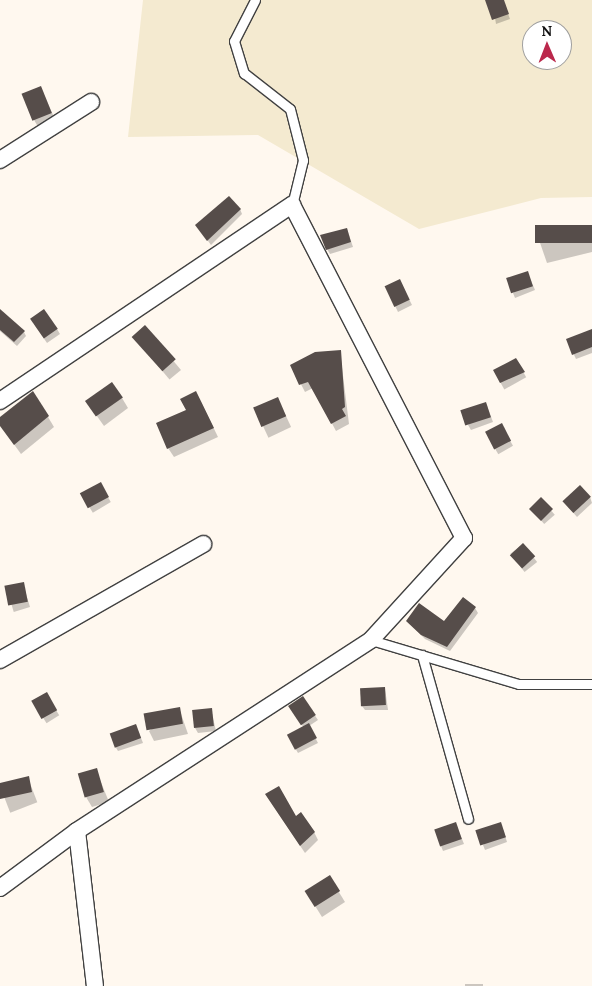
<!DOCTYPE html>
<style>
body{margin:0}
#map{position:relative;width:592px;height:986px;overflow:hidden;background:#fff8ef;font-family:Lora,serif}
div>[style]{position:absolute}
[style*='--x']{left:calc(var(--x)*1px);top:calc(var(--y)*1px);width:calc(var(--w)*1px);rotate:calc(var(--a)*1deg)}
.farmland>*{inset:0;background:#f4ead0}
.shadow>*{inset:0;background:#0003;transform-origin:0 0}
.building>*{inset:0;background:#564d4a;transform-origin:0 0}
.roads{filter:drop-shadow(1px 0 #414141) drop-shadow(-1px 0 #414141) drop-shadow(0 1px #414141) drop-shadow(0 -1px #414141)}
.service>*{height:9px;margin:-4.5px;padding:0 4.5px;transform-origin:4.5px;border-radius:4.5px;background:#fff}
.minor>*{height:16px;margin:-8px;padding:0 8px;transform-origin:8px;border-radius:8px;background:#fff}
span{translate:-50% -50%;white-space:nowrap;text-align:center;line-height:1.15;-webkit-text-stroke:5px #fff;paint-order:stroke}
.north{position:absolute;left:522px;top:20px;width:50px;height:50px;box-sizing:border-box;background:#fff;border:1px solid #9f9f9f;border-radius:50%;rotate:359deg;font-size:14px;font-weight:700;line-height:20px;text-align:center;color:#0e0e0e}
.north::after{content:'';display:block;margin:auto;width:18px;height:22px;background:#bb284c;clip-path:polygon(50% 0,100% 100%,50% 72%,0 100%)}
</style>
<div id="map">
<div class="farmland">
<i style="clip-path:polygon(evenodd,143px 0,592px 0,592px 197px,541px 198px,419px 229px,258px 135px,128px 137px,143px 0,532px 30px,562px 30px,562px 60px,532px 60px,532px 30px)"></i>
</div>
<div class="shadow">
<i style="clip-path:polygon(492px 0,503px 0,510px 19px,496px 24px)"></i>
<i style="clip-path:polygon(41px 88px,57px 124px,40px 130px,34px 120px)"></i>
<i style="clip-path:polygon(240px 209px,242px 214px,211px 245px,200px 230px)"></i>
<i style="clip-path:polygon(592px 226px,592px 252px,547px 263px,538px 237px)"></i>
<i style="clip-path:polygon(347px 229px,353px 247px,330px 254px,327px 249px)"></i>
<i style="clip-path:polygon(530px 278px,535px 290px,515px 298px,513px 293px)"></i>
<i style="clip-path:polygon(402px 285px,412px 305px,398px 312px,386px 287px)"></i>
<i style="clip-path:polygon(0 322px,24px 332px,26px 336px,17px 346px,0 331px)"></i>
<i style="clip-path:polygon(34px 324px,57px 329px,60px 334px,47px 343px)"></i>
<i style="left:145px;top:327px;width:56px;height:15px;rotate:50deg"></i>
<i style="clip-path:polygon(592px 337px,592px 353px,576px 359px,567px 340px)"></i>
<i style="clip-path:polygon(340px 351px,349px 424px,336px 431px,313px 388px,305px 392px,291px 365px)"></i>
<i style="left:516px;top:359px;width:21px;height:25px;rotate:61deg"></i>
<i style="clip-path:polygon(122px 398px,128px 408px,104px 426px,94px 412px)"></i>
<i style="left:278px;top:399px;width:31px;height:25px;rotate:65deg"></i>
<i style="clip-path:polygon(201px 402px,218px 437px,174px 457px,168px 448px,188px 411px)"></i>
<i style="clip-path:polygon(486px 403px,493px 422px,471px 430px,468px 425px)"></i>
<i style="clip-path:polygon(48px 417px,54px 427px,21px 454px,0 425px,0 418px)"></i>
<i style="left:501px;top:425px;width:24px;height:17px;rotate:60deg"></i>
<i style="left:100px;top:484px;width:21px;height:21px;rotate:59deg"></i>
<i style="clip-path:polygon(590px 497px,592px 503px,577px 517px,564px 502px)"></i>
<i style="left:541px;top:499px;width:21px;height:14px;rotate:49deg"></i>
<i style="left:523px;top:544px;width:23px;height:16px;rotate:52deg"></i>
<i style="left:23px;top:584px;width:24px;height:17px;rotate:73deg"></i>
<i style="clip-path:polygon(475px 608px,478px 613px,450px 651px,425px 639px,407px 621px,444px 623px)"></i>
<i style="clip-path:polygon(385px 688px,388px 710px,365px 710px,362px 706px)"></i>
<i style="left:46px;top:694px;width:25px;height:15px;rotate:58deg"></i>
<i style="clip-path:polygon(303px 698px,318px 720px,309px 726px,318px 743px,298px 753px,288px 736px,304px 728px,293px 711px)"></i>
<i style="clip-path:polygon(179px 708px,188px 734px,154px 741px,149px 731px)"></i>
<i style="clip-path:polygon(211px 709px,216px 731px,198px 733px,195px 728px)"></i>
<i style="clip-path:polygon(136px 725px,143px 743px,118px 751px,115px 746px)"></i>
<i style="clip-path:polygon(96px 770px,109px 802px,92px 807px,86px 797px)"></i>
<i style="left:28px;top:778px;width:26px;height:29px;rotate:69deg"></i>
<i style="clip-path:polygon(266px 795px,314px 832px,318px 840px,305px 853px)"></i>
<i style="clip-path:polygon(456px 824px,464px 844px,443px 851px,441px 846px)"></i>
<i style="clip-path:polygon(503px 829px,507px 842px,485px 850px,483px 845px)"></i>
<i style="clip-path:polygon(329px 876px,345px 902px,322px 917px,312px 901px)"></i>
<i style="left:465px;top:984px;width:18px;height:2px"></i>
</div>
<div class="building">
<i style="clip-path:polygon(485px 0,504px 0,509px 14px,492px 20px)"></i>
<i style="left:41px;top:86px;width:29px;height:21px;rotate:68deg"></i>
<i style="clip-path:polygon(229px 196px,241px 209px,207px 241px,195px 225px)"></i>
<i style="left:592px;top:225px;width:18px;height:57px;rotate:90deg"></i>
<i style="clip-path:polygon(347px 228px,351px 242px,326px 250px,320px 235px)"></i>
<i style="left:528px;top:271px;width:16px;height:23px;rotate:72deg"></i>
<i style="left:400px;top:279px;width:23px;height:17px;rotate:65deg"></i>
<i style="clip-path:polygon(0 309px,25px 331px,14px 342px,0 330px)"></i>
<i style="left:44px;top:309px;width:24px;height:17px;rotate:55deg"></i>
<i style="left:145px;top:325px;width:46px;height:18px;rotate:48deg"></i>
<i style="clip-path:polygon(592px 329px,592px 347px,572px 355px,566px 339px)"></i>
<i style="clip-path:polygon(341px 350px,345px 407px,342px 409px,346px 416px,331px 424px,308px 382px,299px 385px,290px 365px,315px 352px)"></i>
<i style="clip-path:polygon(516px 358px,525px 372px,500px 383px,493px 370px)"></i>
<i style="left:112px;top:382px;width:19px;height:33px;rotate:55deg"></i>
<i style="clip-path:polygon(33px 391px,49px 416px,14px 445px,0 426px,0 417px)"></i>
<i style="clip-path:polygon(196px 391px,214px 428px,167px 449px,156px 423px,186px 410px,180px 399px)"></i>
<i style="left:278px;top:397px;width:21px;height:27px;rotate:67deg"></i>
<i style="left:486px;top:402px;width:16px;height:27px;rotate:72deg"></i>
<i style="left:502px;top:423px;width:20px;height:19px;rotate:63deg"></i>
<i style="left:101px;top:482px;width:17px;height:24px;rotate:62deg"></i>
<i style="left:580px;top:485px;width:16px;height:24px;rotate:47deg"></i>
<i style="left:541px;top:497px;width:17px;height:17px;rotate:45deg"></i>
<i style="left:523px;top:543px;width:18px;height:18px;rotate:47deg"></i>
<i style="left:24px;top:582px;width:20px;height:20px;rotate:79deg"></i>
<i style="clip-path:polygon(463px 597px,476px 607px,447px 647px,421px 635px,406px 621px,419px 603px,444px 621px)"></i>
<i style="left:385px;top:687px;width:18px;height:25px;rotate:87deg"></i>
<i style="left:47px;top:692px;width:21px;height:18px;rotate:61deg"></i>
<i style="left:303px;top:696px;width:23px;height:18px;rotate:56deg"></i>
<i style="left:180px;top:707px;width:17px;height:37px;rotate:80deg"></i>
<i style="left:212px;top:708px;width:18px;height:20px;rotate:84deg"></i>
<i style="left:309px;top:723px;width:17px;height:25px;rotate:62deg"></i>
<i style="left:136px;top:724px;width:15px;height:28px;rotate:70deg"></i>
<i style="left:97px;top:768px;width:25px;height:20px;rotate:74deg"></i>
<i style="clip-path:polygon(29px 776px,32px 792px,0 799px,0 783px)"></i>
<i style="clip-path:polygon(279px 786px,296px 816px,301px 812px,315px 832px,300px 846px,265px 794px)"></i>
<i style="left:456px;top:822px;width:18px;height:23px;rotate:71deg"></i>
<i style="left:501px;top:822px;width:16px;height:27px;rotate:72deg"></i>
<i style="left:330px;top:875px;width:19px;height:30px;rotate:58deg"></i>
</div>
<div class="roads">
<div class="service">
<i style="--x:255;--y:0;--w:46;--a:117.1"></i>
<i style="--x:234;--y:41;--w:34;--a:73"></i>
<i style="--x:244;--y:73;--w:58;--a:38"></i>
<i style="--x:290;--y:109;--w:53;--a:75.7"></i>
<i style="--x:303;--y:160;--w:46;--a:103.7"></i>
<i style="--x:371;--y:640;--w:154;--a:16.6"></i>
<i style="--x:519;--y:684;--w:73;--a:0"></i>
<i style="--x:422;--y:655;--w:170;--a:74.3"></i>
</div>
<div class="minor">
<i style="--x:0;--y:160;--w:108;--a:-32.5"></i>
<i style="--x:0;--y:401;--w:352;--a:-33.9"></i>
<i style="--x:292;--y:205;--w:375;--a:62.7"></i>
<i style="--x:464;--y:538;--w:138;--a:132.4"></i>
<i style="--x:371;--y:640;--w:351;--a:147"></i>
<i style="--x:77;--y:831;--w:96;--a:143.5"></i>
<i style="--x:0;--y:660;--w:234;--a:-29.7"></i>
<i style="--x:77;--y:831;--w:156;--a:83.4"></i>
</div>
</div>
<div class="north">N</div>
</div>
